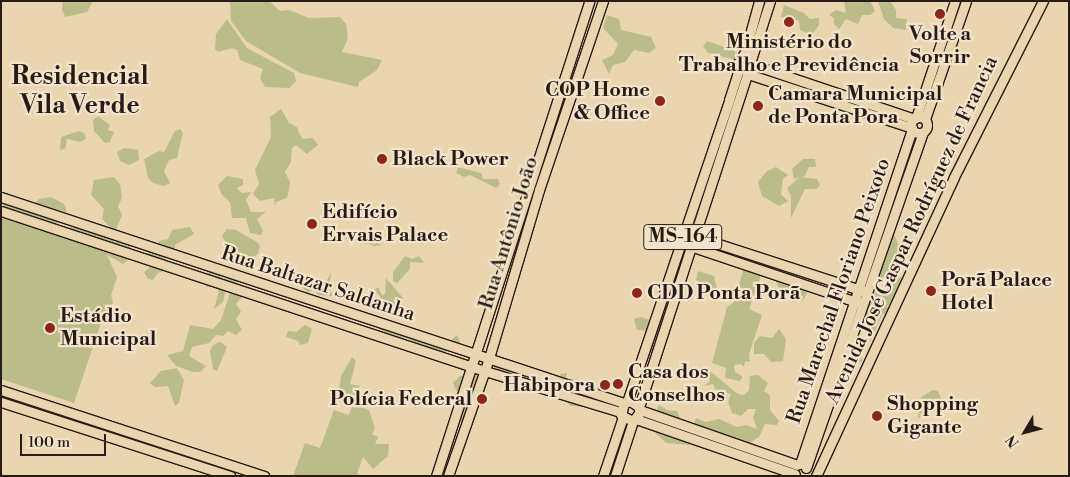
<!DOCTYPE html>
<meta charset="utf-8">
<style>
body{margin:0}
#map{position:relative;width:1070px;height:477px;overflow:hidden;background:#e9d6ae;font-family:"Libre Bodoni",serif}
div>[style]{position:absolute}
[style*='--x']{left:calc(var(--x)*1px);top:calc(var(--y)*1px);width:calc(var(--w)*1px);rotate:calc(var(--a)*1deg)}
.green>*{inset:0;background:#babd88}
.roads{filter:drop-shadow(1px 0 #271c15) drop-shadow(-1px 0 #271c15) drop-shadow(0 1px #271c15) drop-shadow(0 -1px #271c15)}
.major>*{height:9px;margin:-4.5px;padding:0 4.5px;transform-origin:4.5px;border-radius:4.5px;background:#e9d6ae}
.major>.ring{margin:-4.5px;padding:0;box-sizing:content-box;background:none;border:9px solid #e9d6ae;border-radius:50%}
.dots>*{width:14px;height:14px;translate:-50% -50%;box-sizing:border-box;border:2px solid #f1e4ca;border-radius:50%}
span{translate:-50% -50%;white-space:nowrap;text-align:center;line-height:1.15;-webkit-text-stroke:4.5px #f1e4ca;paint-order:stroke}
.shield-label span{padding:1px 4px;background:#f1e4ca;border:1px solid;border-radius:4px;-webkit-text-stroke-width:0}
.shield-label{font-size:19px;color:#271c15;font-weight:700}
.poi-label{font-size:20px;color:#271c15;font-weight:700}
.right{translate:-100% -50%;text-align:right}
.left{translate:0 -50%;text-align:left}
.street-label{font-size:20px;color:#271c15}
.district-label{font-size:25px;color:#271c15;font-weight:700}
.frame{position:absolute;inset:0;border:2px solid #271c15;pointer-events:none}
.north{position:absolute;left:1000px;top:407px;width:50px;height:50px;-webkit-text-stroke:4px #f1e4ca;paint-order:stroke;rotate:233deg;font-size:14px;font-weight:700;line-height:20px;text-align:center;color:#271c15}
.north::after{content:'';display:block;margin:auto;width:18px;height:22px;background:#271c15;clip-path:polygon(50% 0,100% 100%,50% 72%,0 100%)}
.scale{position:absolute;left:20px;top:434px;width:86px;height:22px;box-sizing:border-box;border:2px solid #271c15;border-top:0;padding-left:6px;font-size:15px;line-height:18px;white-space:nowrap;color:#271c15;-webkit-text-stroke:4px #f1e4ca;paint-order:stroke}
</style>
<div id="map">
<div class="green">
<i style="clip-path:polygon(63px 1px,93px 1px,87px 12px,65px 17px,62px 9px)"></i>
<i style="clip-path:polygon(230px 1px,269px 1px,280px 11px,289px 10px,309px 18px,340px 17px,346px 24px,348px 38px,342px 52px,382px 60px,377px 70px,359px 82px,358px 87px,300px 73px,246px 41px,231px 21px)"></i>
<i style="clip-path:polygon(844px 1px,870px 1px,875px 11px,870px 15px,862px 15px,858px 24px,846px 19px,839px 29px,834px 24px,834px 18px,829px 15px,836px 10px,846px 13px)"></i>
<i style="clip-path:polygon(878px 1px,890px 1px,896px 10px,896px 18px,907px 19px,906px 30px,893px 28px,884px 19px)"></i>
<i style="clip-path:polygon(784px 5px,804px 13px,810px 19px,819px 18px,819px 25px,812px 35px,800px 30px,799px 21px,781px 17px)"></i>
<i style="clip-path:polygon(607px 15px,619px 19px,621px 30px,651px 37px,656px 48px,649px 53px,634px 50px,625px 62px,613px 65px,609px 74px,602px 60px,613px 55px,618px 44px,603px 28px)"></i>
<i style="clip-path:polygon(227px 19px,247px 48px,294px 73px,296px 81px,289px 88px,265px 87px,260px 78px,263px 69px,240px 60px,237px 50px,232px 48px,218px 52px,215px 49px,216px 34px)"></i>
<i style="clip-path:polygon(707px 41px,733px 50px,738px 55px,736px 60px,708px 53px,703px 46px)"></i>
<i style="clip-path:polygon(281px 109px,289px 123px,297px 127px,300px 135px,303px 139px,313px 138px,318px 145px,307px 154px,296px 145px,292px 148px,291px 162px,285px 172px,290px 182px,289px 189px,287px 198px,276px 202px,275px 206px,274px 198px,260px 201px,253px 194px,259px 184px,255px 170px,271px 137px,270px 117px)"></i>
<i style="clip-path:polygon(98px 116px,110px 125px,108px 130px,114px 132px,110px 142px,105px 143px,94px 131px,93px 120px)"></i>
<i style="clip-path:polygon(180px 129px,183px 133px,177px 158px,169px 160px,164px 171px,170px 183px,164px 186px,153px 183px,148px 178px,144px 159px,159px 151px,164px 152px,175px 131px)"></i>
<i style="clip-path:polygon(79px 131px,85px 134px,86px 139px,80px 142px,67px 139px,65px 149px,60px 150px,61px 137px)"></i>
<i style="clip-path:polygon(124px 148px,138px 150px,139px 160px,129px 165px,120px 161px,117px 152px)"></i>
<i style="clip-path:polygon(803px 159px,815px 159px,816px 167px,809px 167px,805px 176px,794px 179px,792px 169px)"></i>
<i style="clip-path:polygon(458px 167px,481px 173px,483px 179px,498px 179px,500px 184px,496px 188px,470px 175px,464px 177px,456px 173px)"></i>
<i style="clip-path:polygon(776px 167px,788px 175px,783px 179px,781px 194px,788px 201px,779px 206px,762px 196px,758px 182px,767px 171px)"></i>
<i style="clip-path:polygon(227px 176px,243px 179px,243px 185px,237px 188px,242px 193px,251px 192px,246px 200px,251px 212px,266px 212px,257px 219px,263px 231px,261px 235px,250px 233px,246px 218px,232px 218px,230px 202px,222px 195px,218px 185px)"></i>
<i style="clip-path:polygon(114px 177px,120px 184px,122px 198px,118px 206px,122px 215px,115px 232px,102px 219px,104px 209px,91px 195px,94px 180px)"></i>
<i style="clip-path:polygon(800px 177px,817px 179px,820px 185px,817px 189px,805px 189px,791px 218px,791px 196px,787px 188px)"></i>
<i style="clip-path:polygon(51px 197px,64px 204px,67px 212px,58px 210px,65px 220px,40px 230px,104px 251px,103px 244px,67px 236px,66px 228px,79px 227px,112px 238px,114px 242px,126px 242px,133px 251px,131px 258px,123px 264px,107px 255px,117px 277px,111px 295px,113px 303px,110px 310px,105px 311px,74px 403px,1px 379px,1px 218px,11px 221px,3px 204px,27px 201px,32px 206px,39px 199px)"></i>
<i style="clip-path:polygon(190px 227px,194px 234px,175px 245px,175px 250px,166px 256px,166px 270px,158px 273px,153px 280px,148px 279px,144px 272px,150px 267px,147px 250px,157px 246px,159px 241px,168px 239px,172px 230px)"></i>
<i style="clip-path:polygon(227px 229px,236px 230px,257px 242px,260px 246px,258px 254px,249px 259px,231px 253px,222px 236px)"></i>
<i style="clip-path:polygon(337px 232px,357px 234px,382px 245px,375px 246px,345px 238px,335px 242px)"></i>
<i style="clip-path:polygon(893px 232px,906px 262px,877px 281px)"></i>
<i style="clip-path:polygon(405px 256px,412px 259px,419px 256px,424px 263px,410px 262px,410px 269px,397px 283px,393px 281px,393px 272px)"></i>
<i style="clip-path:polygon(780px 267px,796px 273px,794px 278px,809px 290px,803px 300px,792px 302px,792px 294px,782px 292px,777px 284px,774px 278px)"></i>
<i style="clip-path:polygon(744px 268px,761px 275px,749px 309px,762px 315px,749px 354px,750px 362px,745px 361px,744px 367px,741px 364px,734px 365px,735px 372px,743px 377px,740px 381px,725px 378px,726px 368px,712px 363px,727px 307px,733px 303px)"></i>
<i style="clip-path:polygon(210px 269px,218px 271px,222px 279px,229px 278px,233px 272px,238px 280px,236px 286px,242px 297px,236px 304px,241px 311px,236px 319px,242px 330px,236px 335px,228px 331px,223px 336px,216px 335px,209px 343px,192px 347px,189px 356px,206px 366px,200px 372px,193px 372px,176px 366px,167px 355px,183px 351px,190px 325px,213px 329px,221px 320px,230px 293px,225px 292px,223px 302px,214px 309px,219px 291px,216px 287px,207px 287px,204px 281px)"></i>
<i style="clip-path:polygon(698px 271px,714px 276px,717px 289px,712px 290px,696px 280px)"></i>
<i style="clip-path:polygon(331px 272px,329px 289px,333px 296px,319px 295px,314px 290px,307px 292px,302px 287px,305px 280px,314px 277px,320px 280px,319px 289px,323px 290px)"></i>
<i style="clip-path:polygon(901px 277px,902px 282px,892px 302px,886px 307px,891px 307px,887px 315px,883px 313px,870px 341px,866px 312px,872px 295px,891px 280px)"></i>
<i style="clip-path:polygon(386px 278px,403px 298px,395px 305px,382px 307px,380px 296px,374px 290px,378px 287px,382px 295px,385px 294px)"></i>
<i style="clip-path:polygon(666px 303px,675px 311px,671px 316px,670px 334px,659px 347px,653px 348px,652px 353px,648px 353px,648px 331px,637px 330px,634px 319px,641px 317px,650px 320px)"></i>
<i style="clip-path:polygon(375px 323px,449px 342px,457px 335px,460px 342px,456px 352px,447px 351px,440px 362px,429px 359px,424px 349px,409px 339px,400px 337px,395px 345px,388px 344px)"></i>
<i style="clip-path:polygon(305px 325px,312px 329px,308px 343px,300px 345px,298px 341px,286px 337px,288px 331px,296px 332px)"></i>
<i style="clip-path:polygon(779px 329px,786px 339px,783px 361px,771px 362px,764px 354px,754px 354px,754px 343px,760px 336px,772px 338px)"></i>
<i style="clip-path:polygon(859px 332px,862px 361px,845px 371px,858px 334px)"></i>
<i style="clip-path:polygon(220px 342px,227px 347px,217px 371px,213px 369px,210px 351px,213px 345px)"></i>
<i style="clip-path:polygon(352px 357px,356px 361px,350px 384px,360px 386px,355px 391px,356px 398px,346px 405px,338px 396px,341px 376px)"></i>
<i style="clip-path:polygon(495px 364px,561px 379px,560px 374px,567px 373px,566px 379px,577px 379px,582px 383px,589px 381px,614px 405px,612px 409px,571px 406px,559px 396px,527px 392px,522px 387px,528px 380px,526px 376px,519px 374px,515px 380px,493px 371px)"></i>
<i style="clip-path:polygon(177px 368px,184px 380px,179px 403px,175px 406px,168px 386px,155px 387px,150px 383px,161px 371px)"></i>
<i style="clip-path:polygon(711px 372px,738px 394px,744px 395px,749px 390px,750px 376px,758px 375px,768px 383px,764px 391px,770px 395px,770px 410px,779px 421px,777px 425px,765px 424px,759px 437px,743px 447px,715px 445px,707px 439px,694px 424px,696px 418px,706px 422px,719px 419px,737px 427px,746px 425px,757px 429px,753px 418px,756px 409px,748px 409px,741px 416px,732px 413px,728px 402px,731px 394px,715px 389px,713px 384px,704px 386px,710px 381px,707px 376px)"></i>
<i style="clip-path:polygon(476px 375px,485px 386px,485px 393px,480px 397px,471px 394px,477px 415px,459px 422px,458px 394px,453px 383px,460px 376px)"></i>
<i style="clip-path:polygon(933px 390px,938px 391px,941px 399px,928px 402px,925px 416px,918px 418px,921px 397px)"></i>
<i style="clip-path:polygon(353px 404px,369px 410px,375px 428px,372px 434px,378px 437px,375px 444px,389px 444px,388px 456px,373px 469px,363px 457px,357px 474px,362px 476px,293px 476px,305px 443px,320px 448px,334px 410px,349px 415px)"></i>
<i style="clip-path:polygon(659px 405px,667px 410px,677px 411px,682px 422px,673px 424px,673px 428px,693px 436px,689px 445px,666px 443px,642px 420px,642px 416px,656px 411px)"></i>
</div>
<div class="roads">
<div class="major">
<i style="--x:750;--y:63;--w:65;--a:-72.1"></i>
<i style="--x:751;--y:64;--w:172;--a:18.6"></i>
<i style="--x:748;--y:74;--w:173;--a:18.2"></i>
<i class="ring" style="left:911px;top:117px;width:7px;height:7px"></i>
<i style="--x:916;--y:118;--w:123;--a:-71.6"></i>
<i style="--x:925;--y:119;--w:125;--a:-70.8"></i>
<i style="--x:1;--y:197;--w:656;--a:18.3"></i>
<i style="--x:1;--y:211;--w:496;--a:18.3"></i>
<i style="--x:472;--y:367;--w:155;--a:16.9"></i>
<i style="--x:688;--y:234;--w:184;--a:18"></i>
<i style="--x:687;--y:245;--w:182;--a:18.6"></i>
<i style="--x:1;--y:390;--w:277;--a:18.1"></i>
<i style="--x:1;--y:402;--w:241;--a:17.9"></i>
<i style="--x:627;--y:402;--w:319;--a:-71.3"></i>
<i style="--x:729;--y:100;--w:29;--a:-72"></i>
<i style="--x:738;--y:72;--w:6;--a:-108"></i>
<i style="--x:736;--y:66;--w:17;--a:-57"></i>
<i style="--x:745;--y:52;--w:53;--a:-74.6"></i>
<i style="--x:639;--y:407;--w:11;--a:-146"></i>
<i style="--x:630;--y:401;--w:6;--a:162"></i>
<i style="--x:624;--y:403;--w:12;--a:104"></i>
<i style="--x:621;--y:415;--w:13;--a:27"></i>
<i style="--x:633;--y:421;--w:10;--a:-53"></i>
<i style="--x:639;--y:413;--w:6;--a:-90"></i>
<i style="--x:639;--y:407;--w:350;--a:-72"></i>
<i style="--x:640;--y:410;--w:166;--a:19.3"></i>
<i style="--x:636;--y:419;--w:168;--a:19.1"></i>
<i style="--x:800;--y:464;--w:353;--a:-71.5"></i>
<i style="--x:806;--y:468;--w:354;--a:-70.8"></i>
<i style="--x:436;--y:476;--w:499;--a:-72.1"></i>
<i style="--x:448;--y:476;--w:125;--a:-70.8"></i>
<i style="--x:489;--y:358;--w:175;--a:-73.4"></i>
<i style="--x:539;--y:190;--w:200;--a:-71.3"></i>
<i style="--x:603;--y:476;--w:62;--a:-71.3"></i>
<i style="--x:615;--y:476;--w:58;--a:-71.9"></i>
<i style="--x:816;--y:476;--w:329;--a:-65.2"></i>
<i style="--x:954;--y:177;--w:197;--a:-63.2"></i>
</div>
</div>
<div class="dots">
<i style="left:940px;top:14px;background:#8f2418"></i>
<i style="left:789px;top:22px;background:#8f2418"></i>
<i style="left:660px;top:101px;background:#8f2418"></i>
<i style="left:758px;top:106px;background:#8f2418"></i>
<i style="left:382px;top:159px;background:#8f2418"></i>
<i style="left:312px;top:224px;background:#8f2418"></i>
<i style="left:931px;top:291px;background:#8f2418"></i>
<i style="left:637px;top:293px;background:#8f2418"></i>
<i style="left:50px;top:328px;background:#8f2418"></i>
<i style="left:618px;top:384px;background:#8f2418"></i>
<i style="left:605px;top:385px;background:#8f2418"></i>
<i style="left:482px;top:399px;background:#8f2418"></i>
<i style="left:877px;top:416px;background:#8f2418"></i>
</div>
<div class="shield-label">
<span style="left:683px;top:237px">MS-164</span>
</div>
<div class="poi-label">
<span style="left:940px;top:46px">Volte a<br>Sorrir</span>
<span style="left:789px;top:54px">Ministério do<br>Trabalho e Previdência</span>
<span class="right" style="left:650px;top:102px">COP Home<br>&amp; Office</span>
<span class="left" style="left:768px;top:106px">Camara Municipal<br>de Ponta Pora</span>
<span class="left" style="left:392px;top:159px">Black Power</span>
<span class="left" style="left:322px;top:224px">Edifício<br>Ervais Palace</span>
<span class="left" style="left:941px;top:292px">Porã Palace<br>Hotel</span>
<span class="left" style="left:647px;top:293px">CDD Ponta Porã</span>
<span class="left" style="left:60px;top:328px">Estádio<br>Municipal</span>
<span class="left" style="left:628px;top:384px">Casa dos<br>Conselhos</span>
<span class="right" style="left:595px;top:385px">Habipora</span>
<span class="right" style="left:472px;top:399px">Polícia Federal</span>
<span class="left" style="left:887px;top:416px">Shopping<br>Gigante</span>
</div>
<div class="street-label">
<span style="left:912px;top:230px;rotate:-65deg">Avenida José Gaspar Rodríguez de Francia</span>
<span style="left:509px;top:233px;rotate:-73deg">Rua Antônio João</span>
<span style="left:318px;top:284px;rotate:18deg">Rua Baltazar Saldanha</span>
<span style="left:839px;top:291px;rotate:-71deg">Rua Marechal Floriano Peixoto</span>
</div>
<div class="district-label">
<span style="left:80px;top:92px">Residencial<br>Vila Verde</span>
</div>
<div class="frame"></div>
<div class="north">N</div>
<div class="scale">100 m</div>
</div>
